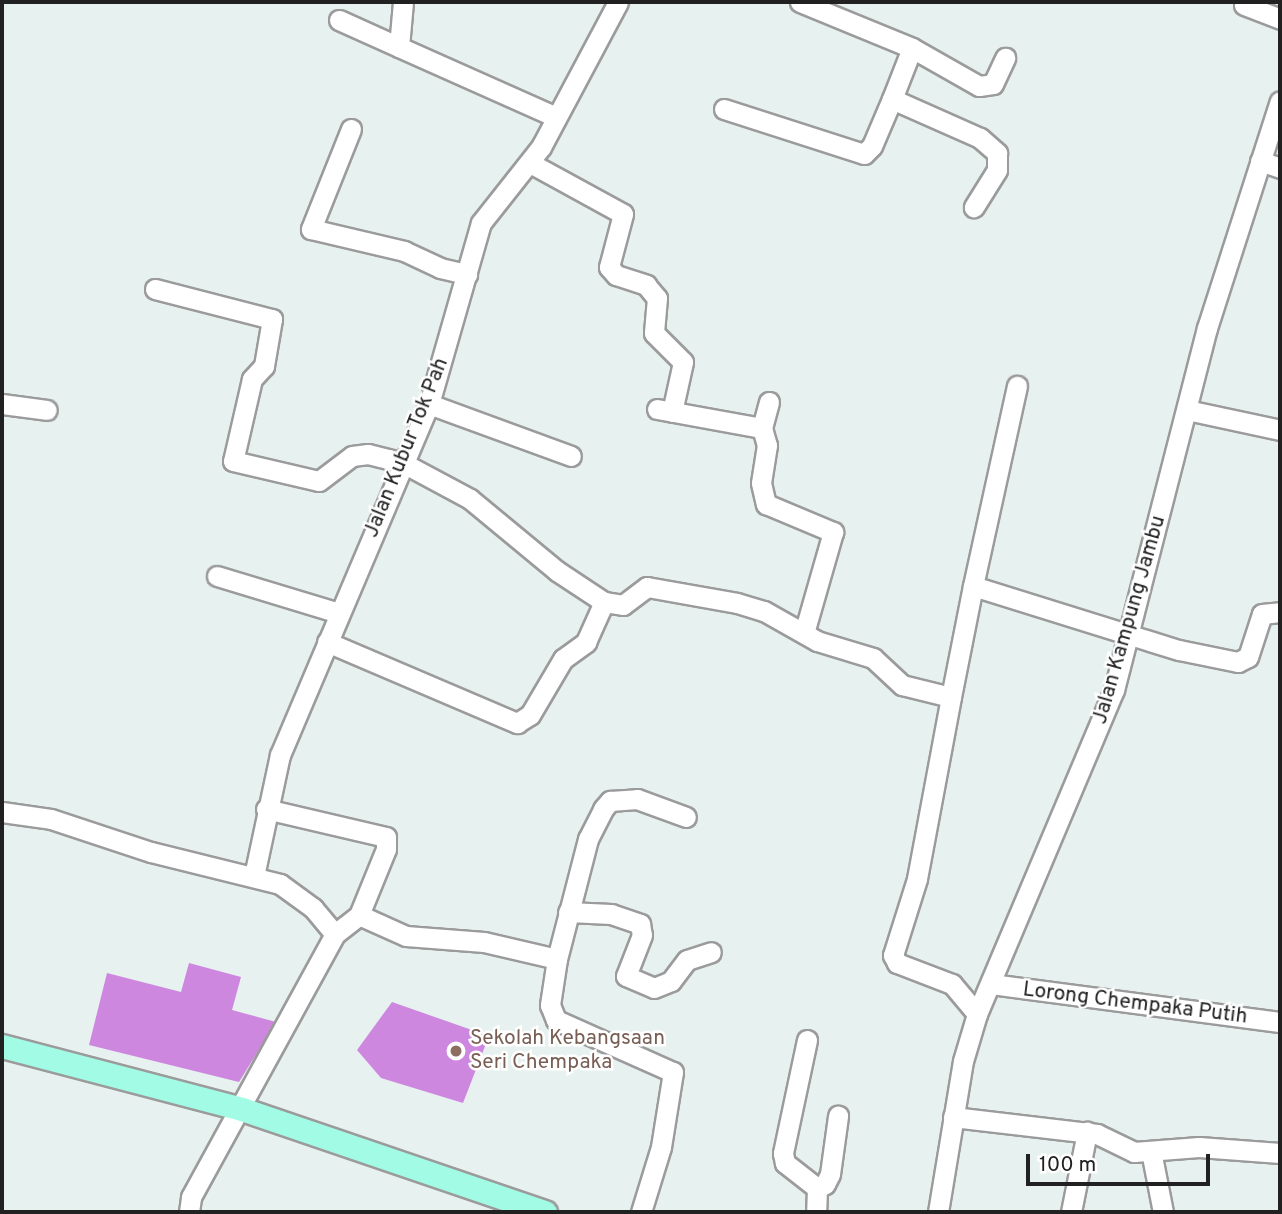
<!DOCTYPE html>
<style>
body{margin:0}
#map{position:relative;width:1282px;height:1214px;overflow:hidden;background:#e7f1ef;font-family:Overpass,sans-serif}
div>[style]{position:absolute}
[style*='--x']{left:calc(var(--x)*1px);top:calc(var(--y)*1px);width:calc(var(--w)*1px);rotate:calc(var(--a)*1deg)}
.pitch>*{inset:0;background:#cd87df}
.roads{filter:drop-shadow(2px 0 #9b9b9b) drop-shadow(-2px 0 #9b9b9b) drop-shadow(0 2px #9b9b9b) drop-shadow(0 -2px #9b9b9b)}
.minor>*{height:19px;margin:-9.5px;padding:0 9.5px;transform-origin:9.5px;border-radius:9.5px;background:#fff}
.major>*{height:23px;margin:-11.5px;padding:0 11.5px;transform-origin:11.5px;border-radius:11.5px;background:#a2fbe5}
.dots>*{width:19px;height:19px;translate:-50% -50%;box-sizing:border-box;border:4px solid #fff;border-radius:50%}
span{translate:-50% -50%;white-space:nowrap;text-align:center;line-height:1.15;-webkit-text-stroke:5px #fff;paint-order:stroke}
.street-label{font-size:21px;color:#212121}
.education-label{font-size:21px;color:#785e54}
.left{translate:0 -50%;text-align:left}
.frame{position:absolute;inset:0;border:4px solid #212121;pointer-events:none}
.scale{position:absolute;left:1026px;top:1154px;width:184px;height:32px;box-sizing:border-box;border:4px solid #212121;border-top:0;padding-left:9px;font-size:21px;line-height:24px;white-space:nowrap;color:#212121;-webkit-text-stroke:5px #fff;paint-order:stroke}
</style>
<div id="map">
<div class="pitch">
<i style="clip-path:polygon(189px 963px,241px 977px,232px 1010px,276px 1022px,239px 1082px,89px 1045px,107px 973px,181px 992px)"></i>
<i style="clip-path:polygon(392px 1002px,489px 1036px,463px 1103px,381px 1078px,357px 1050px)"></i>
</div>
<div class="roads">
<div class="minor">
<i style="--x:403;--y:2;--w:45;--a:95.1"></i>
<i style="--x:399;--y:47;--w:172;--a:24"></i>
<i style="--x:800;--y:2;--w:121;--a:22.3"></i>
<i style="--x:912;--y:48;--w:77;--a:29.6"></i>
<i style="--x:979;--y:86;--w:14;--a:-8"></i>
<i style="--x:993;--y:84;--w:29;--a:-65"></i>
<i style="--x:1244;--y:5;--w:39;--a:21"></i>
<i style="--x:339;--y:20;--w:66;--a:24.2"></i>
<i style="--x:912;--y:48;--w:55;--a:111.4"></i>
<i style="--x:892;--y:99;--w:96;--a:23.9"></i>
<i style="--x:980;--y:138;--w:23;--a:41"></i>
<i style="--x:997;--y:153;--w:17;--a:90"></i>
<i style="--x:997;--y:170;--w:44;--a:121.9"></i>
<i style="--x:724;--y:109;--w:147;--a:17.8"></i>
<i style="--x:864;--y:154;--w:11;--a:-45"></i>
<i style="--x:872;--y:146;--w:51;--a:-66.9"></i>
<i style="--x:351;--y:129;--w:108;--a:111.8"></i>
<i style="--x:311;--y:229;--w:96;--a:13.3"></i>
<i style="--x:404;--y:251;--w:40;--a:25"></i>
<i style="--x:440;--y:268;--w:28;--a:13"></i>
<i style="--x:1260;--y:161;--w:21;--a:19"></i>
<i style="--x:530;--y:163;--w:106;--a:28.7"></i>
<i style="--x:623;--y:214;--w:55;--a:104.8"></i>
<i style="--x:609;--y:267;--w:11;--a:49"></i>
<i style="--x:616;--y:275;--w:32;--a:18"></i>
<i style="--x:646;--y:285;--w:17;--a:50"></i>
<i style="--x:657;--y:298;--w:35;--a:95"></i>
<i style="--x:654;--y:333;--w:41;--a:45"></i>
<i style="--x:683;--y:362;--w:51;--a:102.4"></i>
<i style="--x:155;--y:289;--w:121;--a:14.4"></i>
<i style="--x:272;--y:319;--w:48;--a:99.7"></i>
<i style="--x:264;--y:366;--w:18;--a:133"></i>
<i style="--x:252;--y:379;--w:84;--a:103"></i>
<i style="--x:233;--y:461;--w:88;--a:13.1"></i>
<i style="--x:319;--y:481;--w:41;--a:-37.1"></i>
<i style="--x:352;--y:456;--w:16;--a:-7"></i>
<i style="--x:368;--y:454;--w:36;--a:14"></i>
<i style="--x:403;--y:463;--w:76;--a:28.2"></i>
<i style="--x:470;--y:499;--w:113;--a:39.6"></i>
<i style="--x:557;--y:571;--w:56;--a:33.4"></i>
<i style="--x:604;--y:602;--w:19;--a:9"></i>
<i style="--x:623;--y:605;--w:30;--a:-37"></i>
<i style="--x:647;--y:587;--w:91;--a:10.1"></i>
<i style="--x:737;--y:603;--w:28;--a:17"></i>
<i style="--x:764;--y:611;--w:61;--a:29.5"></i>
<i style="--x:817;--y:641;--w:59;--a:16.9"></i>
<i style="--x:873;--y:658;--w:40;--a:43"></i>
<i style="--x:902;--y:685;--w:50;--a:13.8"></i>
<i style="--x:951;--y:697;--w:113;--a:-78.8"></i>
<i style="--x:973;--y:586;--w:216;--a:17.3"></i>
<i style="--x:1179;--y:650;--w:60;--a:11.5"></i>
<i style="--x:1238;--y:662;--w:11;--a:-27"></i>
<i style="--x:1248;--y:657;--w:45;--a:-72"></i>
<i style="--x:1262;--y:614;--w:18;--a:-6"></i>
<i style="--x:2;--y:404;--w:45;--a:7.6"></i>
<i style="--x:429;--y:404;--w:151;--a:20.1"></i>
<i style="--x:657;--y:409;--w:107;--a:10.3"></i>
<i style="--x:762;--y:428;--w:18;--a:74"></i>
<i style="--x:767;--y:445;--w:38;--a:99"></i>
<i style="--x:761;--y:483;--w:22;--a:77"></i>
<i style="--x:766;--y:504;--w:73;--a:22.7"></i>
<i style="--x:833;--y:532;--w:105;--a:106"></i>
<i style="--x:1187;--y:410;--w:95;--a:12.1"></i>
<i style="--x:762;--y:428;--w:27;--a:-75"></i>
<i style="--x:217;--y:576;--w:127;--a:16.9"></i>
<i style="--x:973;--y:586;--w:205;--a:-77.6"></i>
<i style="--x:327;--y:642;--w:207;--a:23.1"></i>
<i style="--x:517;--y:723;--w:15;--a:-32"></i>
<i style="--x:530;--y:715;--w:65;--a:-59.5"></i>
<i style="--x:563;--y:659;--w:29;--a:-36"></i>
<i style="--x:586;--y:642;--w:44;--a:-65.8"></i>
<i style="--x:951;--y:697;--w:185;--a:100.6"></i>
<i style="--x:917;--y:879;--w:80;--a:107.5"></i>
<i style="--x:893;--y:955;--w:9;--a:63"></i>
<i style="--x:897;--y:963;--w:59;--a:20.9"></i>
<i style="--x:952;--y:984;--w:39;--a:50"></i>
<i style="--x:266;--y:809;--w:123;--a:13.1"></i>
<i style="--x:386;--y:837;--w:12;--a:90"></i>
<i style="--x:386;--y:849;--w:71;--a:112.2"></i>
<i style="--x:2;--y:812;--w:49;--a:8.1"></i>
<i style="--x:51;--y:819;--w:105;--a:18.3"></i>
<i style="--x:151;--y:852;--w:133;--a:13.9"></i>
<i style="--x:280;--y:884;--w:41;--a:36"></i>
<i style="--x:313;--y:908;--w:34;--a:50"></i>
<i style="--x:254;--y:876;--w:124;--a:-77.9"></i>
<i style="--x:280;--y:755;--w:381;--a:-67"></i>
<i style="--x:429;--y:404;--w:188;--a:-74"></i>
<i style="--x:481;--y:223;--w:97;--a:-51.7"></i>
<i style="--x:541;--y:147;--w:164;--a:-62"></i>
<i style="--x:568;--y:912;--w:43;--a:2.7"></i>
<i style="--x:611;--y:914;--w:31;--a:19"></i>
<i style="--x:640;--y:924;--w:11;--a:80"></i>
<i style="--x:642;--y:935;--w:44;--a:111.3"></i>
<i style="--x:626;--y:976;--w:30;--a:23"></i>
<i style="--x:654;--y:988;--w:18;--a:-22"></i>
<i style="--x:671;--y:981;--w:26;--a:-53"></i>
<i style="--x:687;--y:960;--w:25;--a:-18"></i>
<i style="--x:557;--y:959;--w:124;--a:-75.5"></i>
<i style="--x:588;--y:839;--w:34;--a:-63"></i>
<i style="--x:603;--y:809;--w:11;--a:-49"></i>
<i style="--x:610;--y:801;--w:27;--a:-4"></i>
<i style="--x:637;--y:799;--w:52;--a:20.2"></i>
<i style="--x:991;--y:984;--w:291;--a:7.5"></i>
<i style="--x:807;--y:1040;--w:116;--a:102"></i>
<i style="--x:783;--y:1153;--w:10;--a:79"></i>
<i style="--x:785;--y:1163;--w:41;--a:38"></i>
<i style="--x:817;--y:1188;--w:24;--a:92"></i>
<i style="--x:953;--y:1117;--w:145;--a:6.7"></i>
<i style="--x:1097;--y:1134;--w:41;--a:25.9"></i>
<i style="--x:1134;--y:1152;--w:65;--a:-4.4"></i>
<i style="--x:1199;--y:1147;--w:81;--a:4.2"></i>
<i style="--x:1151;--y:1151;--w:62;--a:78.9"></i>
<i style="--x:817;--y:1188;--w:9;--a:-27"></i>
<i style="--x:825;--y:1184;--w:11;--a:-63"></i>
<i style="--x:830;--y:1174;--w:59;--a:-82.1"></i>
<i style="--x:189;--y:1212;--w:15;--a:-82"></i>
<i style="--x:191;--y:1197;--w:300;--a:-61.3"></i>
<i style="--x:335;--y:934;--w:31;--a:-38"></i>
<i style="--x:359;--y:915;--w:51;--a:24.1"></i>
<i style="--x:406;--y:936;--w:78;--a:4.4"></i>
<i style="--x:484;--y:942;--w:75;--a:13.1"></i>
<i style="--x:557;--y:959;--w:47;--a:98.7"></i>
<i style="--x:550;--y:1005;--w:16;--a:68"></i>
<i style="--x:556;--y:1020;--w:128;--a:24"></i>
<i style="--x:673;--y:1072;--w:76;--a:99.1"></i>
<i style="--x:661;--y:1147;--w:68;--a:107.1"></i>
<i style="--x:938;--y:1212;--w:153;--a:-80.6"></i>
<i style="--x:963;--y:1061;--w:49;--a:-73.4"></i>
<i style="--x:977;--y:1014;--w:352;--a:-67.1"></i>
<i style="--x:1114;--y:690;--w:374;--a:-75.6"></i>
<i style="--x:1207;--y:328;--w:238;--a:-72.2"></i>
<i style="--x:1071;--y:1212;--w:82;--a:-78.7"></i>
</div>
<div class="major">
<i style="--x:2;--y:1046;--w:248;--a:14.7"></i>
<i style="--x:242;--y:1109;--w:320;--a:18.8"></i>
</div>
</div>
<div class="dots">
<i style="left:456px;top:1051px;background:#8d6e63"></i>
</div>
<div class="street-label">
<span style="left:407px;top:448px;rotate:-68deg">Jalan Kubur Tok Pah</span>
<span style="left:1130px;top:620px;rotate:-74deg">Jalan Kampung Jambu</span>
<span style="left:1135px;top:1004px;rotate:7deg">Lorong Chempaka Putih</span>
</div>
<div class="education-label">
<span class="left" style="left:470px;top:1051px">Sekolah Kebangsaan<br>Seri Chempaka</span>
</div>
<div class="frame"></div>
<div class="scale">100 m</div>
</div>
